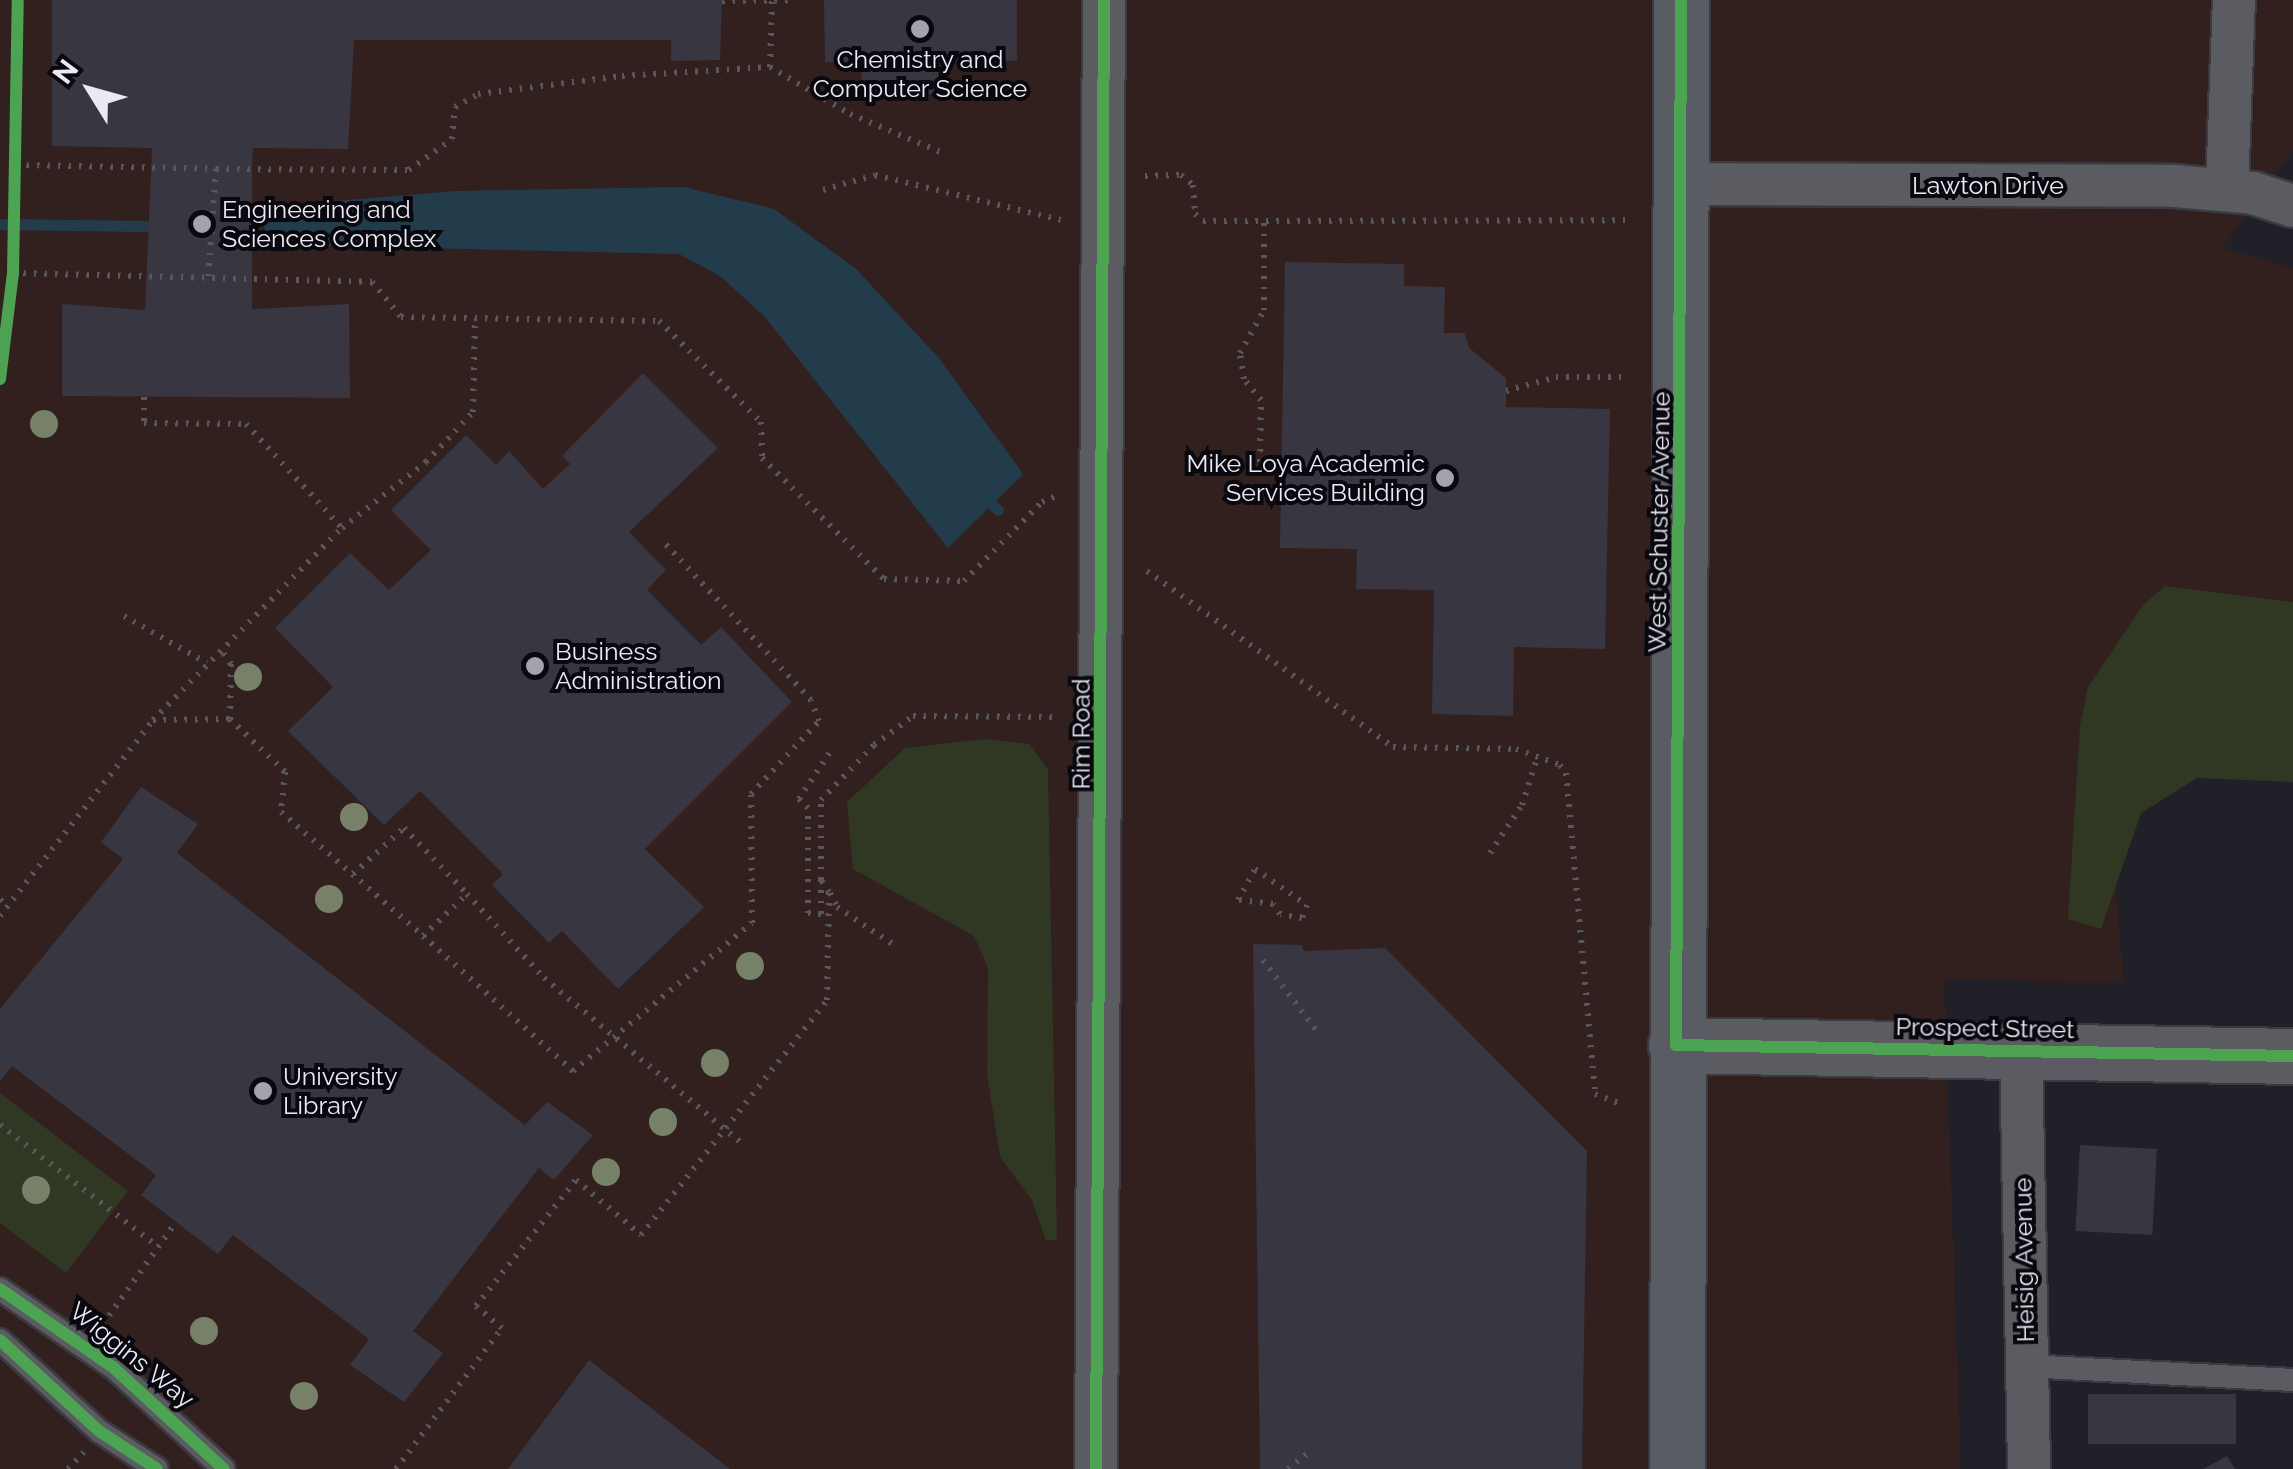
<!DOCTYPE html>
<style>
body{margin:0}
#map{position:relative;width:2293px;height:1469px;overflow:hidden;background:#212028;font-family:Raleway,sans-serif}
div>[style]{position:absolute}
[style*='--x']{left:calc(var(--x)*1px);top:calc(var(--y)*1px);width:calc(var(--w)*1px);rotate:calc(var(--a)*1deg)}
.education>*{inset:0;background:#31201e}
.green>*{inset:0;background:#303723}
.water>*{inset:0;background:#233c4c}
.stream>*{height:11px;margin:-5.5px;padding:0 5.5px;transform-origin:5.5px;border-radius:5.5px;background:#233c4c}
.building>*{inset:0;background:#383640;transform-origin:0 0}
.path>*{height:6px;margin-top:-3px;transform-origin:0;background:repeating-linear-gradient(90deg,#58575e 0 2.5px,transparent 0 10.5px)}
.roads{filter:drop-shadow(2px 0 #3b3a41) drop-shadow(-2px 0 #3b3a41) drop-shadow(0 2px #3b3a41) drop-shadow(0 -2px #3b3a41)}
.service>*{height:22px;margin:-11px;padding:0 11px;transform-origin:11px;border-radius:11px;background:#5b5b62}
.minor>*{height:42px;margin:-21px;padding:0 21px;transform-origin:21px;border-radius:21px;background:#5b5b62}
.tertiary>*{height:55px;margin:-27.5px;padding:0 27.5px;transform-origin:27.5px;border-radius:27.5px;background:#5b5b62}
.secondary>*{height:55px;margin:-27.5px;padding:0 27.5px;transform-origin:27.5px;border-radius:27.5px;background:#5a5c64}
.path-bridge>*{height:6px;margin-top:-3px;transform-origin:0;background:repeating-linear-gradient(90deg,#58575e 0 2.5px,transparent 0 10.5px)}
.cycleway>*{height:12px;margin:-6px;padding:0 6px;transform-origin:6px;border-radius:6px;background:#4ca352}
.trees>*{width:28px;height:28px;margin:-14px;border-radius:50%;background:#768167}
.dots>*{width:28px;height:28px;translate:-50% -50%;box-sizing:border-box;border:5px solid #08080e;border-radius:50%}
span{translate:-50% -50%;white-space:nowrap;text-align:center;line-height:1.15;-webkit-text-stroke:8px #08080e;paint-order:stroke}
.poi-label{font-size:25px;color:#eae9f4}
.left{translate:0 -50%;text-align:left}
.right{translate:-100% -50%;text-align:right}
.street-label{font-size:25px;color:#eae9f4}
.north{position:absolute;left:40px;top:40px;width:100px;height:100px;-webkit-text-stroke:8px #08080e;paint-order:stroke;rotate:307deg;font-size:28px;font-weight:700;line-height:40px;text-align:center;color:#eae9f4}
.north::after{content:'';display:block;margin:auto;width:35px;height:45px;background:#eae9f4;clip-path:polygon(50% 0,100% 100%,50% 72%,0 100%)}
</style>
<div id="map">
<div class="education">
<i style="clip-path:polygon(0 0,2293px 0,2293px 151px,2222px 248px,2293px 268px,2293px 637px,2105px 765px,2124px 982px,1944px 980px,1961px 1469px,0 1469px)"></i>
</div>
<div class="green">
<i style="clip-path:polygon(2165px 586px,2293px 602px,2293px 782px,2197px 778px,2141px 813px,2101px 929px,2068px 919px,2080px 726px,2088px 687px,2143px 605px)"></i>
<i style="clip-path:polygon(985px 739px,1030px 744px,1048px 770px,1057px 1239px,1046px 1241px,1032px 1200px,1000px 1157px,987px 1074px,988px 968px,974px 936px,853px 869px,847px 802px,905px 748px)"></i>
<i style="clip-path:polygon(0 1093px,128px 1191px,66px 1273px,0 1223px)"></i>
</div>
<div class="water">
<i style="clip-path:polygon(684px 187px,774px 209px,856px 269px,938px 357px,1023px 474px,948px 548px,765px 317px,720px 276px,679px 254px,293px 245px,300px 204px,456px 191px)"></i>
</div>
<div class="stream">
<i style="--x:0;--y:224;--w:146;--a:0.8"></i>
<i style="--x:269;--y:227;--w:41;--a:0"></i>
<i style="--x:981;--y:494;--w:23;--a:43"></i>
</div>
<div class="building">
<i style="clip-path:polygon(52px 0,722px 0,720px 60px,671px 61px,671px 40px,354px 40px,348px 149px,253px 148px,252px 170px,252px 309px,349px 304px,350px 398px,62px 396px,62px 304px,145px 310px,152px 148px,52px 146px)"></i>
<i style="clip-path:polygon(824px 0,1017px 0,1017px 61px,940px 58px,936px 95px,861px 89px,862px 63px,825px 62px)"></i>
<i style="clip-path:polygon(1285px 262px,1404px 264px,1404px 286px,1445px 287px,1444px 333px,1465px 333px,1469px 348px,1506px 378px,1506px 407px,1610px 409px,1605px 649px,1514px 647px,1513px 716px,1432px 714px,1434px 590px,1356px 589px,1357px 549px,1280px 548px)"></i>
<i style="clip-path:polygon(643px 373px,718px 448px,629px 532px,666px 570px,647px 590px,701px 645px,721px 627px,792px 702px,645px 849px,704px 907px,618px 989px,562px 931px,549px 943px,492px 885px,503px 874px,420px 791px,384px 825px,288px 731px,333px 687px,275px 628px,350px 553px,389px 590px,431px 550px,391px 510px,466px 435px,496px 465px,509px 451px,543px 489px,570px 464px,562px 456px)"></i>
<i style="clip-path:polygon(141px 787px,198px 824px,177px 853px,525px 1125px,547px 1102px,593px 1135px,554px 1180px,539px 1168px,413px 1331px,443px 1353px,404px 1402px,350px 1365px,369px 1339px,233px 1235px,218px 1254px,141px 1195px,156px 1175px,12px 1066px,0 1081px,0 1009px,123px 859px,101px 842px)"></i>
<i style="clip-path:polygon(1253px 944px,1302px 945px,1304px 951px,1385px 948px,1587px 1151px,1582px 1469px,1260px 1469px)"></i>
<i style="left:2080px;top:1145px;width:77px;height:86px;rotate:3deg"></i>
<i style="clip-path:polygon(589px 1360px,730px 1469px,508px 1469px)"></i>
<i style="left:2236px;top:1394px;width:50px;height:148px;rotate:90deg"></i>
<i style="clip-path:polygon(2227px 1456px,2235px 1469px,2203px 1469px)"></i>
</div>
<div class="path">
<i style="--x:770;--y:67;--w:67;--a:-88.3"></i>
<i style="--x:16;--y:165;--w:200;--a:1.1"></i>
<i style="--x:216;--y:169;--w:111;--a:94.1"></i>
<i style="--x:216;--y:169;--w:193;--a:0.3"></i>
<i style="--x:409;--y:170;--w:53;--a:-35.8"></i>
<i style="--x:452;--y:139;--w:32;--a:-85"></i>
<i style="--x:455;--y:107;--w:26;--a:-29"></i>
<i style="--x:478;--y:94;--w:145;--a:-7.1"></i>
<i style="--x:622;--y:76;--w:148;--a:-3.5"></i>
<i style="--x:770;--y:67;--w:93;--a:30.4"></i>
<i style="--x:850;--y:114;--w:105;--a:22.9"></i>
<i style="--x:1145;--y:176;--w:36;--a:-2"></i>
<i style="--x:1181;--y:175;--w:16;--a:40"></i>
<i style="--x:1193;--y:185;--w:29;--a:86"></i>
<i style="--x:1195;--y:214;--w:11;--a:41"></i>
<i style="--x:1203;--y:221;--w:422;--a:-0.1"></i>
<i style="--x:823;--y:190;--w:54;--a:-16.1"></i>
<i style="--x:875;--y:175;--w:191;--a:13.6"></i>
<i style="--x:13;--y:273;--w:359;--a:1.4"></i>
<i style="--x:372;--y:282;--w:45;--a:50.4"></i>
<i style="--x:401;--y:317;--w:258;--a:0.9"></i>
<i style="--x:659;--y:321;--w:144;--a:44.7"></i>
<i style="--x:761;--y:422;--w:36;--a:88"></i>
<i style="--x:762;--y:458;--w:172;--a:44.8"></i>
<i style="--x:884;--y:579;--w:80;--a:1.4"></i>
<i style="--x:964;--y:581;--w:111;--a:-45.4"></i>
<i style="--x:1042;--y:502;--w:21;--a:-23"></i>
<i style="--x:0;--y:379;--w:107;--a:-83"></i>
<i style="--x:13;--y:273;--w:273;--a:-89"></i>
<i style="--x:1506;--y:391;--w:52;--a:-15.6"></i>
<i style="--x:1556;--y:377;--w:69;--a:0"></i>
<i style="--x:144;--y:397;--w:26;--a:90"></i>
<i style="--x:144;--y:423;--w:102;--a:0.6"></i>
<i style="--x:246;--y:424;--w:142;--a:47.3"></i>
<i style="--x:1260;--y:462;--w:62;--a:-89.1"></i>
<i style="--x:1261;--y:400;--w:27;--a:-129"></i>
<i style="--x:1244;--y:379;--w:26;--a:-99"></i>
<i style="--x:1240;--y:353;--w:49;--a:-60.8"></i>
<i style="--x:1264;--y:310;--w:89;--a:-90"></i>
<i style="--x:1147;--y:571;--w:302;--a:35.6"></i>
<i style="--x:1393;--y:747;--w:123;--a:0.9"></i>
<i style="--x:1516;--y:749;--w:47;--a:20"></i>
<i style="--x:1560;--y:765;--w:10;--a:53"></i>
<i style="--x:1566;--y:773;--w:322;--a:84.8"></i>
<i style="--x:1595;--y:1094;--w:31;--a:21"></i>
<i style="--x:124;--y:616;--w:95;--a:29.5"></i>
<i style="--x:230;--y:719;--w:76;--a:43.9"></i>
<i style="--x:285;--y:772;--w:40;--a:95.7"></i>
<i style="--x:281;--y:812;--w:189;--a:41.1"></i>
<i style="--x:423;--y:936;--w:61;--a:-43.7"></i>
<i style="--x:467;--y:894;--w:114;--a:47.5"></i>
<i style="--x:544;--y:978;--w:261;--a:39.9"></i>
<i style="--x:153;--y:720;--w:77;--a:-0.7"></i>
<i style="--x:230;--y:719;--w:55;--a:-89"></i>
<i style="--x:231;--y:664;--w:17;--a:-126"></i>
<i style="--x:1490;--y:853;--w:58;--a:-56.3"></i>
<i style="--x:1522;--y:805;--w:52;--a:-72.3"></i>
<i style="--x:1255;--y:869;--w:63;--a:34.7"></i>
<i style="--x:1307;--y:905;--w:14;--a:111"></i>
<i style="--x:1302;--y:918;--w:22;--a:-170"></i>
<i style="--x:1280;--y:914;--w:12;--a:-125"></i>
<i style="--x:1273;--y:904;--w:35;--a:-173"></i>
<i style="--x:1238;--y:900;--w:35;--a:-61"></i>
<i style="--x:353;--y:874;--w:69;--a:-42"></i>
<i style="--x:404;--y:828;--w:91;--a:46.3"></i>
<i style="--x:821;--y:880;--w:34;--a:90"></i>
<i style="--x:821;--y:914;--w:13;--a:-176"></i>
<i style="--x:808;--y:913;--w:105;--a:-90"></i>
<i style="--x:808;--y:808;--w:13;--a:-135"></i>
<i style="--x:799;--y:799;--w:56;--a:-56.6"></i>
<i style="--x:830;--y:893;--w:16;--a:63"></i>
<i style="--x:837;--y:907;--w:72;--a:33.7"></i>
<i style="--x:0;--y:900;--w:10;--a:37"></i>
<i style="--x:0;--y:916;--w:249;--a:-52"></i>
<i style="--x:153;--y:720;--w:269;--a:-45.5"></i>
<i style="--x:342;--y:528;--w:107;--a:-38.2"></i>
<i style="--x:426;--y:462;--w:69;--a:-46.8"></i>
<i style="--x:473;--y:412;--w:94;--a:-88.8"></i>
<i style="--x:423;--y:936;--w:202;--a:42"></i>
<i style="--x:573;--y:1071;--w:232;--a:-39.6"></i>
<i style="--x:752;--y:923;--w:129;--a:-90.4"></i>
<i style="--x:751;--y:794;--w:100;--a:-47"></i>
<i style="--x:819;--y:721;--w:22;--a:-111"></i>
<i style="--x:811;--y:700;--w:220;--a:-133"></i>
<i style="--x:1263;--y:960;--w:88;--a:52.9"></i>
<i style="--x:0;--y:1125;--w:198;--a:37.6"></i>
<i style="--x:103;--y:1324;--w:125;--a:-54.4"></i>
<i style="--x:68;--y:1469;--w:23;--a:-47"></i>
<i style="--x:396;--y:1469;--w:176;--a:-53.1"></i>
<i style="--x:502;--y:1328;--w:34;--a:-140"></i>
<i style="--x:476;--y:1306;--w:161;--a:-51.6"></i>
<i style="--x:576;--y:1180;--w:85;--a:40.2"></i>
<i style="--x:641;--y:1235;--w:300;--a:-51.6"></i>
<i style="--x:827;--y:1000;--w:108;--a:-88.9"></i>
<i style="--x:829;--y:892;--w:14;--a:-124"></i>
<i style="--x:821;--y:880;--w:80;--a:-90"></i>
<i style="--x:821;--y:800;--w:76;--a:-46.1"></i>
<i style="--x:874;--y:745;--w:49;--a:-36.6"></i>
<i style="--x:913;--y:716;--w:147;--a:0.4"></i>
<i style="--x:1288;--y:1469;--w:27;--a:-39"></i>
</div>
<div class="roads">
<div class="service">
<i style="--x:0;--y:1289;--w:139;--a:34.7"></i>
<i style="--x:114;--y:1368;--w:149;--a:42.6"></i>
<i style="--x:0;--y:1340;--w:134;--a:42.6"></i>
<i style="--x:99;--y:1431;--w:69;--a:33.2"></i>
<i style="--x:2026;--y:1366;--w:267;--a:3"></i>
</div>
<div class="minor">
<i style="--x:1681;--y:184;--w:494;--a:0.2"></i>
<i style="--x:2175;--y:186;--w:78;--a:5.1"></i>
<i style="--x:2253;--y:193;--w:42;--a:18"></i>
<i style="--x:2227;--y:189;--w:189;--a:-87.9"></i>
<i style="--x:2021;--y:1050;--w:419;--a:88.9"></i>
<i style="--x:1096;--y:1469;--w:1469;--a:-89.69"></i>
</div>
<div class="tertiary">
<i style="--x:1676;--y:1045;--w:617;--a:1.02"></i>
</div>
<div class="secondary">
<i style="--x:1677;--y:1469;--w:1469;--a:-89.84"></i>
</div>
</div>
<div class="path-bridge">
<i style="--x:722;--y:1;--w:73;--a:-0.8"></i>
</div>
<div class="cycleway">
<i style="--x:1681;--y:0;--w:1045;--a:90.27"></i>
<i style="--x:1676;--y:1045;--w:617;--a:1.02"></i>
<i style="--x:0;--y:379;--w:107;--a:-83"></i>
<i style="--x:13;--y:273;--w:273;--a:-89"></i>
<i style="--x:0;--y:1289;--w:139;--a:34.7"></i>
<i style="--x:114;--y:1368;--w:149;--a:42.6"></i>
<i style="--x:0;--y:1340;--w:134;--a:42.6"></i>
<i style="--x:99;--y:1431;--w:69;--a:33.2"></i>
<i style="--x:1096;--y:1469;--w:1469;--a:-89.69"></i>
</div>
<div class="trees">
<i style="left:44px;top:424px"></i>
<i style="left:248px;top:677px"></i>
<i style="left:354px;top:817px"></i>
<i style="left:329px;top:899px"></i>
<i style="left:750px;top:966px"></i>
<i style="left:715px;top:1063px"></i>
<i style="left:663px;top:1122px"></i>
<i style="left:606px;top:1172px"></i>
<i style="left:36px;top:1190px"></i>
<i style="left:204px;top:1331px"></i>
<i style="left:304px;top:1396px"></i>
</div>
<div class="dots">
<i style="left:920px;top:29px;background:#a4a3ad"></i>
<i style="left:202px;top:224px;background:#a4a3ad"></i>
<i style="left:1445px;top:478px;background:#a4a3ad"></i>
<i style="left:535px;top:666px;background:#a4a3ad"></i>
<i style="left:263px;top:1091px;background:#a4a3ad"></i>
</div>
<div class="poi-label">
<span style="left:920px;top:74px">Chemistry and<br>Computer Science</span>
<span class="left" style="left:222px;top:224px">Engineering and<br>Sciences Complex</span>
<span class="right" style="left:1425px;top:478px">Mike Loya Academic<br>Services Building</span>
<span class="left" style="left:555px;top:666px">Business<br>Administration</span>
<span class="left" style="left:283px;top:1091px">University<br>Library</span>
</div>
<div class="street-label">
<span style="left:1988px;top:185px">Lawton Drive</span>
<span style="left:1659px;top:522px;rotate:-89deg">West Schuster Avenue</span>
<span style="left:1081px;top:734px;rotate:-90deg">Rim Road</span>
<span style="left:1985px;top:1028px;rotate:1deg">Prospect Street</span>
<span style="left:2024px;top:1260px;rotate:-91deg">Heisig Avenue</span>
<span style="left:132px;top:1355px;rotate:39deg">Wiggins Way</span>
</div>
<div class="north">N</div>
</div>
